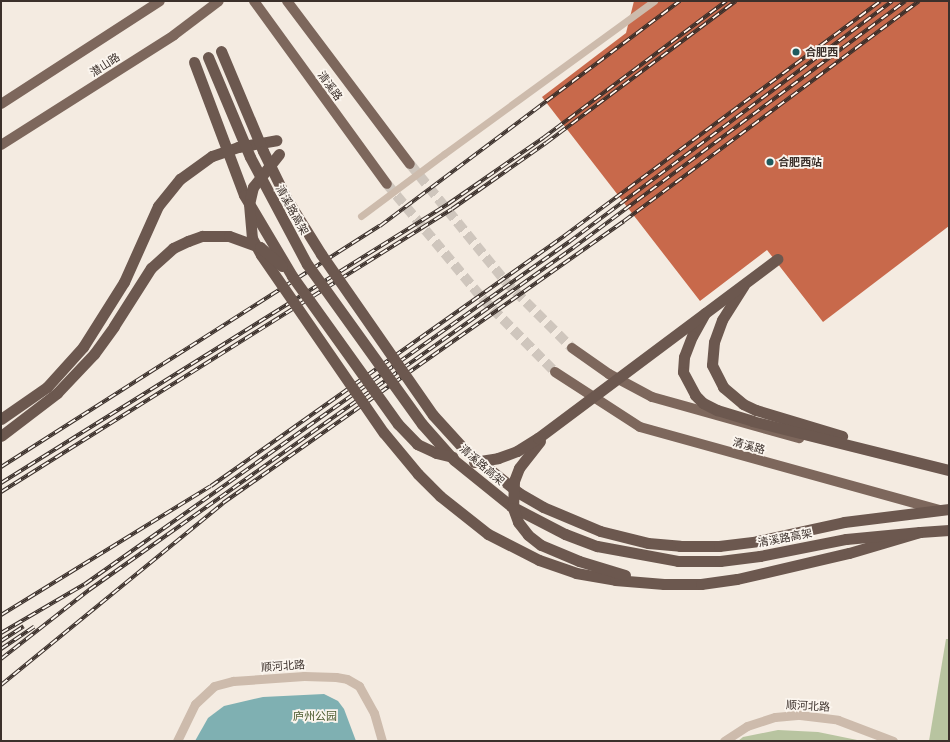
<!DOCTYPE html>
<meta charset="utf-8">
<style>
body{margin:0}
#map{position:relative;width:950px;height:742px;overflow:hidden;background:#f4ebe1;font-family:"Open Sans","Noto Sans SC",sans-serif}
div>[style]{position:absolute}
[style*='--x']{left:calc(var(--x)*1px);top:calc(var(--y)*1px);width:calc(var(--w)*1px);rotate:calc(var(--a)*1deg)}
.green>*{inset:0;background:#b8c4a0}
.water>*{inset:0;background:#7fb0b2}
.building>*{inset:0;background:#c8694b}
.primary-tunnel>*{height:10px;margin-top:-5px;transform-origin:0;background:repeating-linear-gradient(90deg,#cfc6bd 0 10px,transparent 0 15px)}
.pedestrian>*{height:7px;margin:-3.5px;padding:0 3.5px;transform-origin:3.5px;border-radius:3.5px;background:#cdbbac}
.minor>*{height:9px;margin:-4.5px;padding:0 4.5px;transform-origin:4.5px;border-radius:4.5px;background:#cdbbac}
.primary>*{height:10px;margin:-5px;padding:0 5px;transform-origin:5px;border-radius:5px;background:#7d675c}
.trunk>*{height:11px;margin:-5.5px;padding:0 5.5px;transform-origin:5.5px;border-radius:5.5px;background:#6c584f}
.rail>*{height:4px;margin-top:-2px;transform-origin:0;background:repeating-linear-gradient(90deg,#fbf5ee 0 8px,#3b302b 0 16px);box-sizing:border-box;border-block:1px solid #3b302b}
.pedestrian-bridge>*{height:7px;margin:-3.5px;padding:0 3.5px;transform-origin:3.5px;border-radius:3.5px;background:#cdbbac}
.trunk-bridge>*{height:11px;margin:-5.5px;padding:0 5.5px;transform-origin:5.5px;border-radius:5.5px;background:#6c584f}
.dots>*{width:11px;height:11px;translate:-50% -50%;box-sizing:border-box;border:2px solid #fbf5ee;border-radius:50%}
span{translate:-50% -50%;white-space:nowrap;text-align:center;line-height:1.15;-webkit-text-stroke:3.5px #fbf5ee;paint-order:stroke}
.poi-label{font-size:11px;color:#3b302b;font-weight:700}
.left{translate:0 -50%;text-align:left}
.street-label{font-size:11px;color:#3b302b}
.park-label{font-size:11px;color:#4a5a2e}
.frame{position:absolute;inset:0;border:2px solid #3b302b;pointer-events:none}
</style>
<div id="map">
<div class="green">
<i style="clip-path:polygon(946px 639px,949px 639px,949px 741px,929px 741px)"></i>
<i style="clip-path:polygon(778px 730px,818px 732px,862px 741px,738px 741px,743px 737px)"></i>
</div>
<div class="water">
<i style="clip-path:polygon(324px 694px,338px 701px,344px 709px,356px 741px,195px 741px,208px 718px,224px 706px,263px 697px)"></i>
</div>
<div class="building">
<i style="clip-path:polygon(634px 1px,949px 1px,949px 226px,823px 322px,767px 250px,700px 301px,542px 97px,626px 33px)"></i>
</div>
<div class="primary-tunnel">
<i style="--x:410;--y:164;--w:151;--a:50.9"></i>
<i style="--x:505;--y:281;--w:95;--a:45"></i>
<i style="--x:387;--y:184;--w:148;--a:50.2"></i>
<i style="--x:482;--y:298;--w:104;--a:45.4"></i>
</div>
<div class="pedestrian">
<i style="--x:444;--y:154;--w:260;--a:-36.1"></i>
</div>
<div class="minor">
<i style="--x:177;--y:741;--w:41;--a:-64.1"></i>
<i style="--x:195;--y:704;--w:26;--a:-43"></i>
<i style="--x:214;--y:686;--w:20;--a:-15"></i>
<i style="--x:233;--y:681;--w:71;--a:-4"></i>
<i style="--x:304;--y:676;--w:32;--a:2"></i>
<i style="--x:336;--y:677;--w:11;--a:10"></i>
<i style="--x:347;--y:679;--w:14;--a:30"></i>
<i style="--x:359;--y:686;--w:31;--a:61"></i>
<i style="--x:374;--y:713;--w:29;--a:74"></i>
<i style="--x:724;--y:741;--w:27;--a:-33"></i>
<i style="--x:747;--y:726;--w:29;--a:-18"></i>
<i style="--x:775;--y:717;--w:25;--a:-5"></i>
<i style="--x:800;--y:715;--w:38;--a:7"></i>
<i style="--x:838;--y:720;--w:59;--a:20.9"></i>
</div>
<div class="primary">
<i style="--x:254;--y:1;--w:226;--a:54"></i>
<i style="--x:287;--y:1;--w:204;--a:53"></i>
<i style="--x:1;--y:104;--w:189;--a:-32.9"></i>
<i style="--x:1;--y:145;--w:205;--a:-32.4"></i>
<i style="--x:174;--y:35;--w:56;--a:-37.1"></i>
<i style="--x:572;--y:348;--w:45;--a:35.1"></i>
<i style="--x:609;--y:374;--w:49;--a:28.1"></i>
<i style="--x:652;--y:397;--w:153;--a:15.6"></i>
<i style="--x:555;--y:372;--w:101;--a:32.9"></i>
<i style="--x:640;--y:427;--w:311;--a:15.5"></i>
</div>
<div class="trunk">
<i style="--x:744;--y:285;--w:41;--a:122.2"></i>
<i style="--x:722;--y:320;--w:23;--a:110"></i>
<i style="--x:714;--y:342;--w:23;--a:95"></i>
<i style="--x:712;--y:365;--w:25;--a:63"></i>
<i style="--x:723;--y:387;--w:26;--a:40"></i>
<i style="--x:743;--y:404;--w:14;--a:25"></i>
<i style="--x:756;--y:410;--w:90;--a:16.8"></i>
<i style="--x:705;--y:313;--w:26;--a:119"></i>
<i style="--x:692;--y:336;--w:22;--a:111"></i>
<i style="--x:684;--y:357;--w:15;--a:94"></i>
<i style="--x:683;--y:372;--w:26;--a:62"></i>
<i style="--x:695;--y:395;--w:11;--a:45"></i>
<i style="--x:703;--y:403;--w:16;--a:27"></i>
<i style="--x:717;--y:410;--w:37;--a:17"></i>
<i style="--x:752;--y:421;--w:203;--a:14"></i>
<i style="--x:1;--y:419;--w:56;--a:-34.8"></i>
<i style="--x:47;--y:387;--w:54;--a:-48"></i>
<i style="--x:83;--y:347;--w:77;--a:-57.8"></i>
<i style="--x:124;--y:282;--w:83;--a:-65.9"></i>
<i style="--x:158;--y:206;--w:35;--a:-51"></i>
<i style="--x:180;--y:179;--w:39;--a:-36"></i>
<i style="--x:212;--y:156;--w:28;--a:-19"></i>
<i style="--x:238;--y:147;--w:39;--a:-10"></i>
<i style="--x:1;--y:436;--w:71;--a:-37.5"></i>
<i style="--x:57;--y:393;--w:54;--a:-46.5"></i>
<i style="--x:94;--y:354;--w:34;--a:-54"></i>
<i style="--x:737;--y:579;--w:115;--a:-13.1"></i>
<i style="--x:849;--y:553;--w:74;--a:-16.5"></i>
<i style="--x:920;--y:532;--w:29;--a:-4"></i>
</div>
<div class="rail">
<i style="--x:1;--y:467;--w:449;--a:-32.5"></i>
<i style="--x:380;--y:226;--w:375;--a:-36.9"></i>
<i style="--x:1;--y:483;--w:527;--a:-31.97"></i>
<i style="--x:448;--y:204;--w:116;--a:-34.8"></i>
<i style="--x:543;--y:138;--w:229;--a:-36.8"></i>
<i style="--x:1;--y:492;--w:532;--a:-32.11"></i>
<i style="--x:452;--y:209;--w:115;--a:-35.1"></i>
<i style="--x:546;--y:143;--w:237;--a:-36.8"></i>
<i style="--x:1;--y:615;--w:246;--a:-31.6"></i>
<i style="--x:211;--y:486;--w:433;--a:-35.3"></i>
<i style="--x:564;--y:236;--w:394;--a:-36.6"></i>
<i style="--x:1;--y:633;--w:97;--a:-30.3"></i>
<i style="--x:85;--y:584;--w:593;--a:-35.25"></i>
<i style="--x:569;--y:242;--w:403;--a:-36.7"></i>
<i style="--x:1;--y:641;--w:27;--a:-33"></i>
<i style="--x:1;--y:649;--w:40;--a:-34"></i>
<i style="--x:1;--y:659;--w:112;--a:-38.1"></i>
<i style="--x:89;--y:590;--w:593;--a:-35.25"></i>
<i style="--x:573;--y:248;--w:414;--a:-36.6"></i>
<i style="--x:1;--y:685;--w:287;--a:-39.3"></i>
<i style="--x:223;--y:503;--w:490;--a:-35.1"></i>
<i style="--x:624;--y:221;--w:368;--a:-36.7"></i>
</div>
<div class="pedestrian-bridge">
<i style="--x:361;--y:216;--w:104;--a:-36.8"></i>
</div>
<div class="trunk-bridge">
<i style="--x:221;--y:51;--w:108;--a:67.2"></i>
<i style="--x:263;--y:151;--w:52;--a:63.9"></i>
<i style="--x:286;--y:198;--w:66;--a:58"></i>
<i style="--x:321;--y:254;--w:196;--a:55.2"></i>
<i style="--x:433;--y:415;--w:45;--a:47.7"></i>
<i style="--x:463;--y:448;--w:72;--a:38.8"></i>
<i style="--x:519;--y:493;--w:28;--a:30"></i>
<i style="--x:543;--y:507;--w:62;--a:22.8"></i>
<i style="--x:600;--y:531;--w:49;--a:14"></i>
<i style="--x:648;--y:543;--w:32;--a:5"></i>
<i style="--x:680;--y:546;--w:39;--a:0"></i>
<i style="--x:719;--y:546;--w:38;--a:-7"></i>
<i style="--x:757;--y:541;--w:89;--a:-12.3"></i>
<i style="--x:844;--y:522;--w:106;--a:-7.1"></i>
<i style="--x:208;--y:57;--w:108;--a:67.2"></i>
<i style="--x:250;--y:157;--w:121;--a:62"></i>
<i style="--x:307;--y:264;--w:197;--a:54.3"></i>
<i style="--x:422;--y:424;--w:48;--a:48.4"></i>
<i style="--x:454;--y:460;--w:73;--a:38.9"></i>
<i style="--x:511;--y:506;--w:61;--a:27.4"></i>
<i style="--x:565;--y:534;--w:34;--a:21"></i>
<i style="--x:597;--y:546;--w:82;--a:10.5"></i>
<i style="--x:678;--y:561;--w:42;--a:0"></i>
<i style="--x:720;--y:561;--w:40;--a:-7.1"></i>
<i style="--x:760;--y:556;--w:88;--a:-11.2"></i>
<i style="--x:846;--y:539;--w:74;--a:-5.4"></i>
<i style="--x:194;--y:62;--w:142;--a:69.4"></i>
<i style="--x:244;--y:195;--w:94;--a:59.3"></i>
<i style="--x:292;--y:276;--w:182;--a:54.4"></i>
<i style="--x:398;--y:424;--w:28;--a:46"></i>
<i style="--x:417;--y:444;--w:21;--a:25"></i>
<i style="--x:436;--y:453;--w:17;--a:13"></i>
<i style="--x:279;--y:154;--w:42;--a:128.2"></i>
<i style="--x:253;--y:187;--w:17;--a:103"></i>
<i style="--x:249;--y:204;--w:34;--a:85"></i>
<i style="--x:252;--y:238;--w:19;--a:62"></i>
<i style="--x:261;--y:255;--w:216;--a:55.4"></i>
<i style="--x:384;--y:433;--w:53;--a:50.3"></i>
<i style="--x:418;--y:474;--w:31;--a:45"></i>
<i style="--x:440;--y:496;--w:61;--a:38.4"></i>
<i style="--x:488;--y:534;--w:57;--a:27"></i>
<i style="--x:539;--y:560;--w:39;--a:19"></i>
<i style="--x:576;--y:573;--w:40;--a:10"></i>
<i style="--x:615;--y:580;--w:49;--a:4.7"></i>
<i style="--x:664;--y:584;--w:37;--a:0"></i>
<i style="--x:701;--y:584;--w:36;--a:-8"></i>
<i style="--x:114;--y:326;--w:69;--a:-57.5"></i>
<i style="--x:151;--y:268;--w:30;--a:-42"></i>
<i style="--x:173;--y:248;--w:17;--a:-25"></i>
<i style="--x:188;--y:241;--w:15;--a:-20"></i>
<i style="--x:202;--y:236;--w:27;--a:0"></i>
<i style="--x:229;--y:236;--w:33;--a:20"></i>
<i style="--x:260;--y:247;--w:29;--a:41"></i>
<i style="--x:540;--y:441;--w:34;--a:128"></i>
<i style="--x:519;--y:468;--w:14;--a:111"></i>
<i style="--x:514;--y:481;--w:27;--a:92"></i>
<i style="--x:513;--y:508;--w:15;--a:70"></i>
<i style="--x:518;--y:522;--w:16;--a:52"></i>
<i style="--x:528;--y:535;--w:16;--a:38"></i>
<i style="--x:541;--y:545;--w:41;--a:22.8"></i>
<i style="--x:579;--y:561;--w:48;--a:16.9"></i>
<i style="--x:474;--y:462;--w:24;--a:-9"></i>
<i style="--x:498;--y:458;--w:20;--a:-20"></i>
<i style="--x:517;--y:451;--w:25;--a:-32"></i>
<i style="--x:538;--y:438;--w:299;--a:-36.8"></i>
</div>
<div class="dots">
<i style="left:796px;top:52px;background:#1f5a5e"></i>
<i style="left:770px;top:162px;background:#1f5a5e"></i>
</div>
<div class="poi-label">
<span class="left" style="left:805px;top:52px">合肥西</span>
<span class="left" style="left:778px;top:162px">合肥西站</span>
</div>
<div class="street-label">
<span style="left:105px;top:65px;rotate:-33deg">潜山路</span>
<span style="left:330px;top:86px;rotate:54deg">清溪路</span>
<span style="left:292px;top:210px;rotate:61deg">清溪路高架</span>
<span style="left:749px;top:446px;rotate:15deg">清溪路</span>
<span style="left:482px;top:465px;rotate:41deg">清溪路高架</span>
<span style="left:785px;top:538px;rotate:-11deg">清溪路高架</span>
<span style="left:283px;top:666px;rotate:-4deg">顺河北路</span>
<span style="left:808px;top:706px;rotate:3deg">顺河北路</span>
</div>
<div class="park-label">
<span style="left:315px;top:716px">庐州公园</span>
</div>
<div class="frame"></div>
</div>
